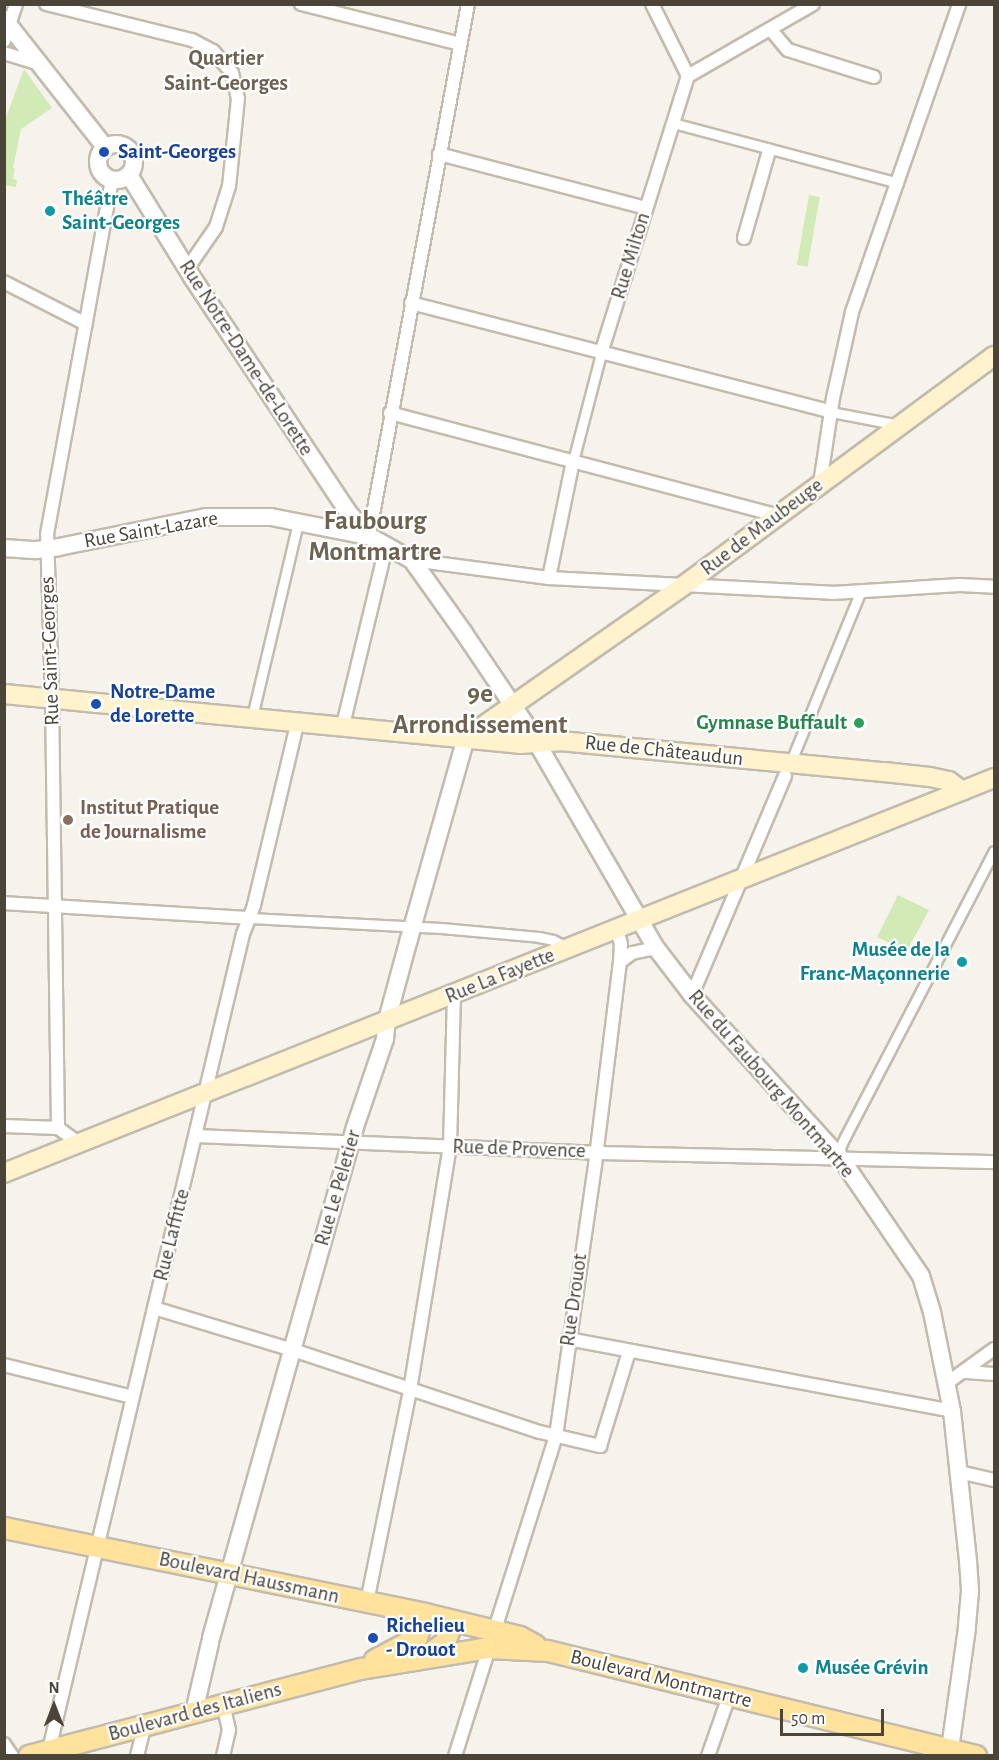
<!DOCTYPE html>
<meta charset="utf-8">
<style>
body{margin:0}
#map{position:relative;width:999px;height:1760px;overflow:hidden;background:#f6f3ec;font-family:"Alegreya Sans",sans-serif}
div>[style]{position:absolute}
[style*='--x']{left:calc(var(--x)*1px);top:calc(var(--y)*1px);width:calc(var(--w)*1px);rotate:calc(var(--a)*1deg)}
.green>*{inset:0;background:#d2eab5;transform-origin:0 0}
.roads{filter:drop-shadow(2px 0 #c2bbae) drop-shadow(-2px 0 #c2bbae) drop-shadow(0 2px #c2bbae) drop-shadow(0 -2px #c2bbae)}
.pedestrian>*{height:9px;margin:-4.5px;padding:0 4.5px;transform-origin:4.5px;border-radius:4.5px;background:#fff}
.minor>*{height:12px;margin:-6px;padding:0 6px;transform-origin:6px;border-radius:6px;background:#fff}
.tertiary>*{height:16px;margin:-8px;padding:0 8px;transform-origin:8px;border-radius:8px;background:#fff}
.tertiary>.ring{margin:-8px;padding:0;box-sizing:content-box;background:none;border:16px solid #fff;border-radius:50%}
.secondary>*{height:18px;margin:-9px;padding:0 9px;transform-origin:9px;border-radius:9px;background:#fff3cd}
.primary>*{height:20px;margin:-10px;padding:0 10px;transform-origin:10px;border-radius:10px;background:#ffe39c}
.dots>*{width:16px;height:16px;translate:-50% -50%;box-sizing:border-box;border:3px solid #fff;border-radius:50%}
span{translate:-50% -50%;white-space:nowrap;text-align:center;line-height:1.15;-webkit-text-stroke:4.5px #fff;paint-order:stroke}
.transit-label{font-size:21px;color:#164399;font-weight:700}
.left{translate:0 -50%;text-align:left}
.culture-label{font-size:21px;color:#0d838f;font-weight:700}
.right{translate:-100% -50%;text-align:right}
.street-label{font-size:21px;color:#4b4439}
.leisure-label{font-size:21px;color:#27864d;font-weight:700}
.education-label{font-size:21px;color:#785e54;font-weight:700}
.neighbourhood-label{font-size:22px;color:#6e6250;font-weight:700}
.district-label{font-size:27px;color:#6e6250;font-weight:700}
.frame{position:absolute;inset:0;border:6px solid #4b4439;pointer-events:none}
.north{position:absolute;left:24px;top:1676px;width:60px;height:60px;-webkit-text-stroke:4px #fff;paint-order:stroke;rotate:0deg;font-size:16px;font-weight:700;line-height:24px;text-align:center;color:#4b4439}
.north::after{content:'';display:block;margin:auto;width:21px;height:27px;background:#4b4439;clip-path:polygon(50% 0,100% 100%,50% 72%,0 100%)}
.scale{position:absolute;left:780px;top:1709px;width:104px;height:27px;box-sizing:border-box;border:3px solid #4b4439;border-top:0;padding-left:8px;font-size:18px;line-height:21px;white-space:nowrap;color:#4b4439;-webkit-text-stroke:4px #fff;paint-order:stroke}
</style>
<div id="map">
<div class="green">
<i style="clip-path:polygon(24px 69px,52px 108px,21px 129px,13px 168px,15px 169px,13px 179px,17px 180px,16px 187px,8px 186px,4px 185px,5px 120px)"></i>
<i style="left:809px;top:195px;width:11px;height:71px;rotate:10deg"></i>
<i style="clip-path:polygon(898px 895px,929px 910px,908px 949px,901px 949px,877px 937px)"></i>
</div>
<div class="roads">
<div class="pedestrian">
<i style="--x:673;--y:123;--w:233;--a:14.9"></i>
<i style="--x:831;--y:412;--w:69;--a:10.8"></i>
<i style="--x:573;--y:461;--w:115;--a:-75.4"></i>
<i style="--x:252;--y:717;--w:199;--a:-76.7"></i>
<i style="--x:789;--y:766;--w:187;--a:-67.7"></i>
<i style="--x:250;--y:918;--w:191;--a:3"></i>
<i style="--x:441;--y:928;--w:98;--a:5.2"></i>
<i style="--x:539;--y:937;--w:14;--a:12"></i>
<i style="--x:553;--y:940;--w:16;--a:27"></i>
<i style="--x:841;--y:1155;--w:7;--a:-98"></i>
<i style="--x:840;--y:1148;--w:12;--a:-66"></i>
<i style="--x:845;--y:1137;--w:322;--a:-62.5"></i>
</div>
<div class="minor">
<i style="--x:46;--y:4;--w:150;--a:13.9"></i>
<i style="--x:192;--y:40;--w:24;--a:28"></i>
<i style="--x:213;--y:51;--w:29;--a:49"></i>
<i style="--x:232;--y:73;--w:26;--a:77"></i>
<i style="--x:238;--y:98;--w:88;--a:95.8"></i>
<i style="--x:229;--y:186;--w:43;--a:107.6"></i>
<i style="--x:216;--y:227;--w:51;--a:124.6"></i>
<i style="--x:301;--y:4;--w:164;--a:14.1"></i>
<i style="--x:652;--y:4;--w:80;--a:63.4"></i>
<i style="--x:771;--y:30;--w:26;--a:50"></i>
<i style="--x:788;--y:50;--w:90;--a:17.4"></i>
<i style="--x:4;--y:41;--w:39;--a:-72"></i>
<i style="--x:4;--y:53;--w:34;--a:17"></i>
<i style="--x:439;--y:154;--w:214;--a:14.6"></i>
<i style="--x:744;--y:238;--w:91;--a:-74"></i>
<i style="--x:4;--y:282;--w:92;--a:27.1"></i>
<i style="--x:411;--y:303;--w:434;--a:14.5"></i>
<i style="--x:602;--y:350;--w:287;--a:-72.6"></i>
<i style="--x:688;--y:76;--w:144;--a:-29.9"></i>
<i style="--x:390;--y:413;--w:400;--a:14.8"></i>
<i style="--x:820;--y:484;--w:87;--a:-81.4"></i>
<i style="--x:833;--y:398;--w:88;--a:-77.5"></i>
<i style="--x:852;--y:312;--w:326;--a:-70.8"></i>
<i style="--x:369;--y:536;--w:541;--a:-79.46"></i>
<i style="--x:412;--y:560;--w:138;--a:7.5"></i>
<i style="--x:549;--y:578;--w:283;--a:3"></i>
<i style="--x:832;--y:593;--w:128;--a:-3.6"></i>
<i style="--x:960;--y:585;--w:34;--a:3"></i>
<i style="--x:549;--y:578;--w:119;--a:-78.4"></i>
<i style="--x:343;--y:725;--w:183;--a:-76.4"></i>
<i style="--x:4;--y:903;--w:246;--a:3.5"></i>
<i style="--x:620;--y:962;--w:15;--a:-37"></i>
<i style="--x:632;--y:953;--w:25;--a:-12"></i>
<i style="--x:692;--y:995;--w:238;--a:-67"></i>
<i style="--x:4;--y:1126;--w:54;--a:2.1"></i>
<i style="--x:58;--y:1128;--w:27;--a:36"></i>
<i style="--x:58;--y:1128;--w:429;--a:-90.8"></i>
<i style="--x:52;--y:699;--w:165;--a:-91.7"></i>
<i style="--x:47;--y:534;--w:360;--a:-79.6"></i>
<i style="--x:196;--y:1136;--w:400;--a:2.4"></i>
<i style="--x:596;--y:1153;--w:398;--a:1.3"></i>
<i style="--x:154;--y:1308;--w:145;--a:16.8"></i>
<i style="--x:293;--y:1350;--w:260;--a:18.4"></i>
<i style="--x:540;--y:1432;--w:62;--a:13.1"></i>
<i style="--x:600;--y:1446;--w:98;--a:-72.9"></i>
<i style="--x:568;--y:1339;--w:391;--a:10.6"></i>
<i style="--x:4;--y:1365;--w:132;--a:14"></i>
<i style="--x:966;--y:1372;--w:28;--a:4"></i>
<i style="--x:947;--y:1383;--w:58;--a:-35.9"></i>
<i style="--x:959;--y:1472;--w:36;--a:13"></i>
<i style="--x:367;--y:1602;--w:216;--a:-78.5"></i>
<i style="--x:410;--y:1390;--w:246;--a:-80.7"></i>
<i style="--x:450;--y:1147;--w:153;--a:-88.5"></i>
<i style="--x:4;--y:1744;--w:14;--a:56"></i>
<i style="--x:49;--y:1750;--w:839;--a:-76.63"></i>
<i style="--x:243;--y:934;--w:31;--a:-69"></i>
<i style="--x:254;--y:905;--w:189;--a:-76.6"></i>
<i style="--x:137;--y:1756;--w:32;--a:-76"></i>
<i style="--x:223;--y:1756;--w:27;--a:-77"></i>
<i style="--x:229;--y:1730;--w:26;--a:-103"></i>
<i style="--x:455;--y:1756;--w:336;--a:-72.5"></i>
<i style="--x:556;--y:1436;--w:274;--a:-81.8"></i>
<i style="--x:595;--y:1165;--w:205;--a:-83"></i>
<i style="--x:620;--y:962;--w:18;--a:-87"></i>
<i style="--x:621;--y:944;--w:15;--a:-106"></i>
<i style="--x:708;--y:1756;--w:64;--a:-70.7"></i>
</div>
<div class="tertiary">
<i style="--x:4;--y:19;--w:163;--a:51.7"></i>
<i class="ring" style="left:98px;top:144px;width:20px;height:20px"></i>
<i style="--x:129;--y:175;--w:120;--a:58.3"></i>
<i style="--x:192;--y:277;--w:282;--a:56.4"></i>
<i style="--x:348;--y:512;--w:32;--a:49"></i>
<i style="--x:369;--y:536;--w:49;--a:29.2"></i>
<i style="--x:412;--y:560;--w:90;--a:54.5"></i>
<i style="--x:464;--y:633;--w:118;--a:56"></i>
<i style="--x:530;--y:731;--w:251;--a:59.9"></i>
<i style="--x:656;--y:948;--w:59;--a:52.5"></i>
<i style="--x:692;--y:995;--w:223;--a:47.7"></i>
<i style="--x:842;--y:1160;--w:140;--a:55.7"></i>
<i style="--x:921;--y:1276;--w:38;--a:73"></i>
<i style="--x:932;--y:1312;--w:101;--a:78.6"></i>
<i style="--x:952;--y:1411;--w:151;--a:83.9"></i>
<i style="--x:968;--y:1561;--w:30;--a:86"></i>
<i style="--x:970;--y:1591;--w:37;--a:95"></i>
<i style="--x:967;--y:1628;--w:122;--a:98"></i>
<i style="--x:4;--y:548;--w:32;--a:4"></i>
<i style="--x:36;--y:550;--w:23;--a:-7"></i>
<i style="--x:59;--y:547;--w:151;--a:-11.5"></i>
<i style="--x:207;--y:517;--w:64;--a:0"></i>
<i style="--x:271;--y:517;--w:99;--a:11.1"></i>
<i style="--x:211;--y:1638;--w:531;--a:-74.26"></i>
<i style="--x:355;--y:1127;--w:93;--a:-71.2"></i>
<i style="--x:385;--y:1039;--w:19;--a:-84"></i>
<i style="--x:387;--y:1020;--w:84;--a:-74.8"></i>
<i style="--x:409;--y:939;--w:209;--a:-74.2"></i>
<i style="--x:194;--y:1712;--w:71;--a:-76.9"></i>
</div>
<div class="secondary">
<i style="--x:4;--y:694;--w:519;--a:5.52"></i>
<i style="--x:521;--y:744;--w:39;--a:-4"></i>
<i style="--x:560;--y:741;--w:325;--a:5.5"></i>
<i style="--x:884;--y:772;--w:46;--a:6.2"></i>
<i style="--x:930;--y:777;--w:19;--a:12"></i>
<i style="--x:949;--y:781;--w:16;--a:38"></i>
<i style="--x:466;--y:738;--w:265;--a:-35"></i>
<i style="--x:683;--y:586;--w:387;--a:-36.5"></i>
<i style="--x:4;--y:1173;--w:1066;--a:-21.75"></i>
</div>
<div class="primary">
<i style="--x:4;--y:1528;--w:430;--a:11.5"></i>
<i style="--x:425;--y:1614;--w:98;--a:13.6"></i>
<i style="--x:520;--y:1637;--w:17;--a:28"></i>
<i style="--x:426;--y:1656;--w:23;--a:-34"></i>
<i style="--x:445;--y:1643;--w:23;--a:-70"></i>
<i style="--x:375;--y:1660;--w:47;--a:-27.6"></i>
<i style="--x:417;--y:1638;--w:25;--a:-72"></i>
<i style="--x:29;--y:1756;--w:343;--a:-14.7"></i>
<i style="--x:361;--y:1669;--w:130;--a:-9.3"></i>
<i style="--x:489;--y:1648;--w:59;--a:2.9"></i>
<i style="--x:548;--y:1651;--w:441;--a:13.8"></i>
</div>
</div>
<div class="dots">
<i style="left:104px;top:152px;background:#1a4fb4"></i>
<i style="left:50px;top:211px;background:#0f9aa8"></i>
<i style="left:96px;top:704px;background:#1a4fb4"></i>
<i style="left:859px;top:723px;background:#2e9e5b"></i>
<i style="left:68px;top:820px;background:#8d6e63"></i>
<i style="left:962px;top:962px;background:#0f9aa8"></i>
<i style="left:373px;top:1638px;background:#1a4fb4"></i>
<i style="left:803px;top:1668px;background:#0f9aa8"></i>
</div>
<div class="transit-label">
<span class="left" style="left:118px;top:152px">Saint-Georges</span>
<span class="left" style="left:110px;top:704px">Notre-Dame<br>de Lorette</span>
<span class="left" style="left:386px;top:1638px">Richelieu<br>- Drouot</span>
</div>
<div class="culture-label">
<span class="left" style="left:62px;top:211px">Théâtre<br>Saint-Georges</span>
<span class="right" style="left:950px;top:962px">Musée de la<br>Franc-Maçonnerie</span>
<span class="left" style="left:815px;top:1668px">Musée Grévin</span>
</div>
<div class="street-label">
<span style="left:631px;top:256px;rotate:-73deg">Rue Milton</span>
<span style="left:246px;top:358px;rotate:57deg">Rue Notre-Dame-de-Lorette</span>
<span style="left:762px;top:527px;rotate:-37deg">Rue de Maubeuge</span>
<span style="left:151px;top:530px;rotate:-10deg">Rue Saint-Lazare</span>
<span style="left:50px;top:651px;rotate:-92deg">Rue Saint-Georges</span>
<span style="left:664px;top:751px;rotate:6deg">Rue de Châteaudun</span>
<span style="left:500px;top:976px;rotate:-22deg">Rue La Fayette</span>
<span style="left:771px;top:1084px;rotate:49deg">Rue du Faubourg Montmartre</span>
<span style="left:519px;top:1149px;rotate:2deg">Rue de Provence</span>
<span style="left:338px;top:1188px;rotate:-74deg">Rue Le Peletier</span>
<span style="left:172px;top:1235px;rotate:-76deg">Rue Laffitte</span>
<span style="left:574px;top:1300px;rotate:-82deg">Rue Drouot</span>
<span style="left:249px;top:1578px;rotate:12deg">Boulevard Haussmann</span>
<span style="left:661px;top:1679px;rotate:14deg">Boulevard Montmartre</span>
<span style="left:195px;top:1712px;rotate:-15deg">Boulevard des Italiens</span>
</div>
<div class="leisure-label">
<span class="right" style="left:847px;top:723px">Gymnase Buffault</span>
</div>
<div class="education-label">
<span class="left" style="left:80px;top:820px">Institut Pratique<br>de Journalisme</span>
</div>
<div class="neighbourhood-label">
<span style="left:226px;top:71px">Quartier<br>Saint-Georges</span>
</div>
<div class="district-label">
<span style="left:375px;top:536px">Faubourg<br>Montmartre</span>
<span style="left:480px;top:709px">9e<br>Arrondissement</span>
</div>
<div class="frame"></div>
<div class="north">N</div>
<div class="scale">50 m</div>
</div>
